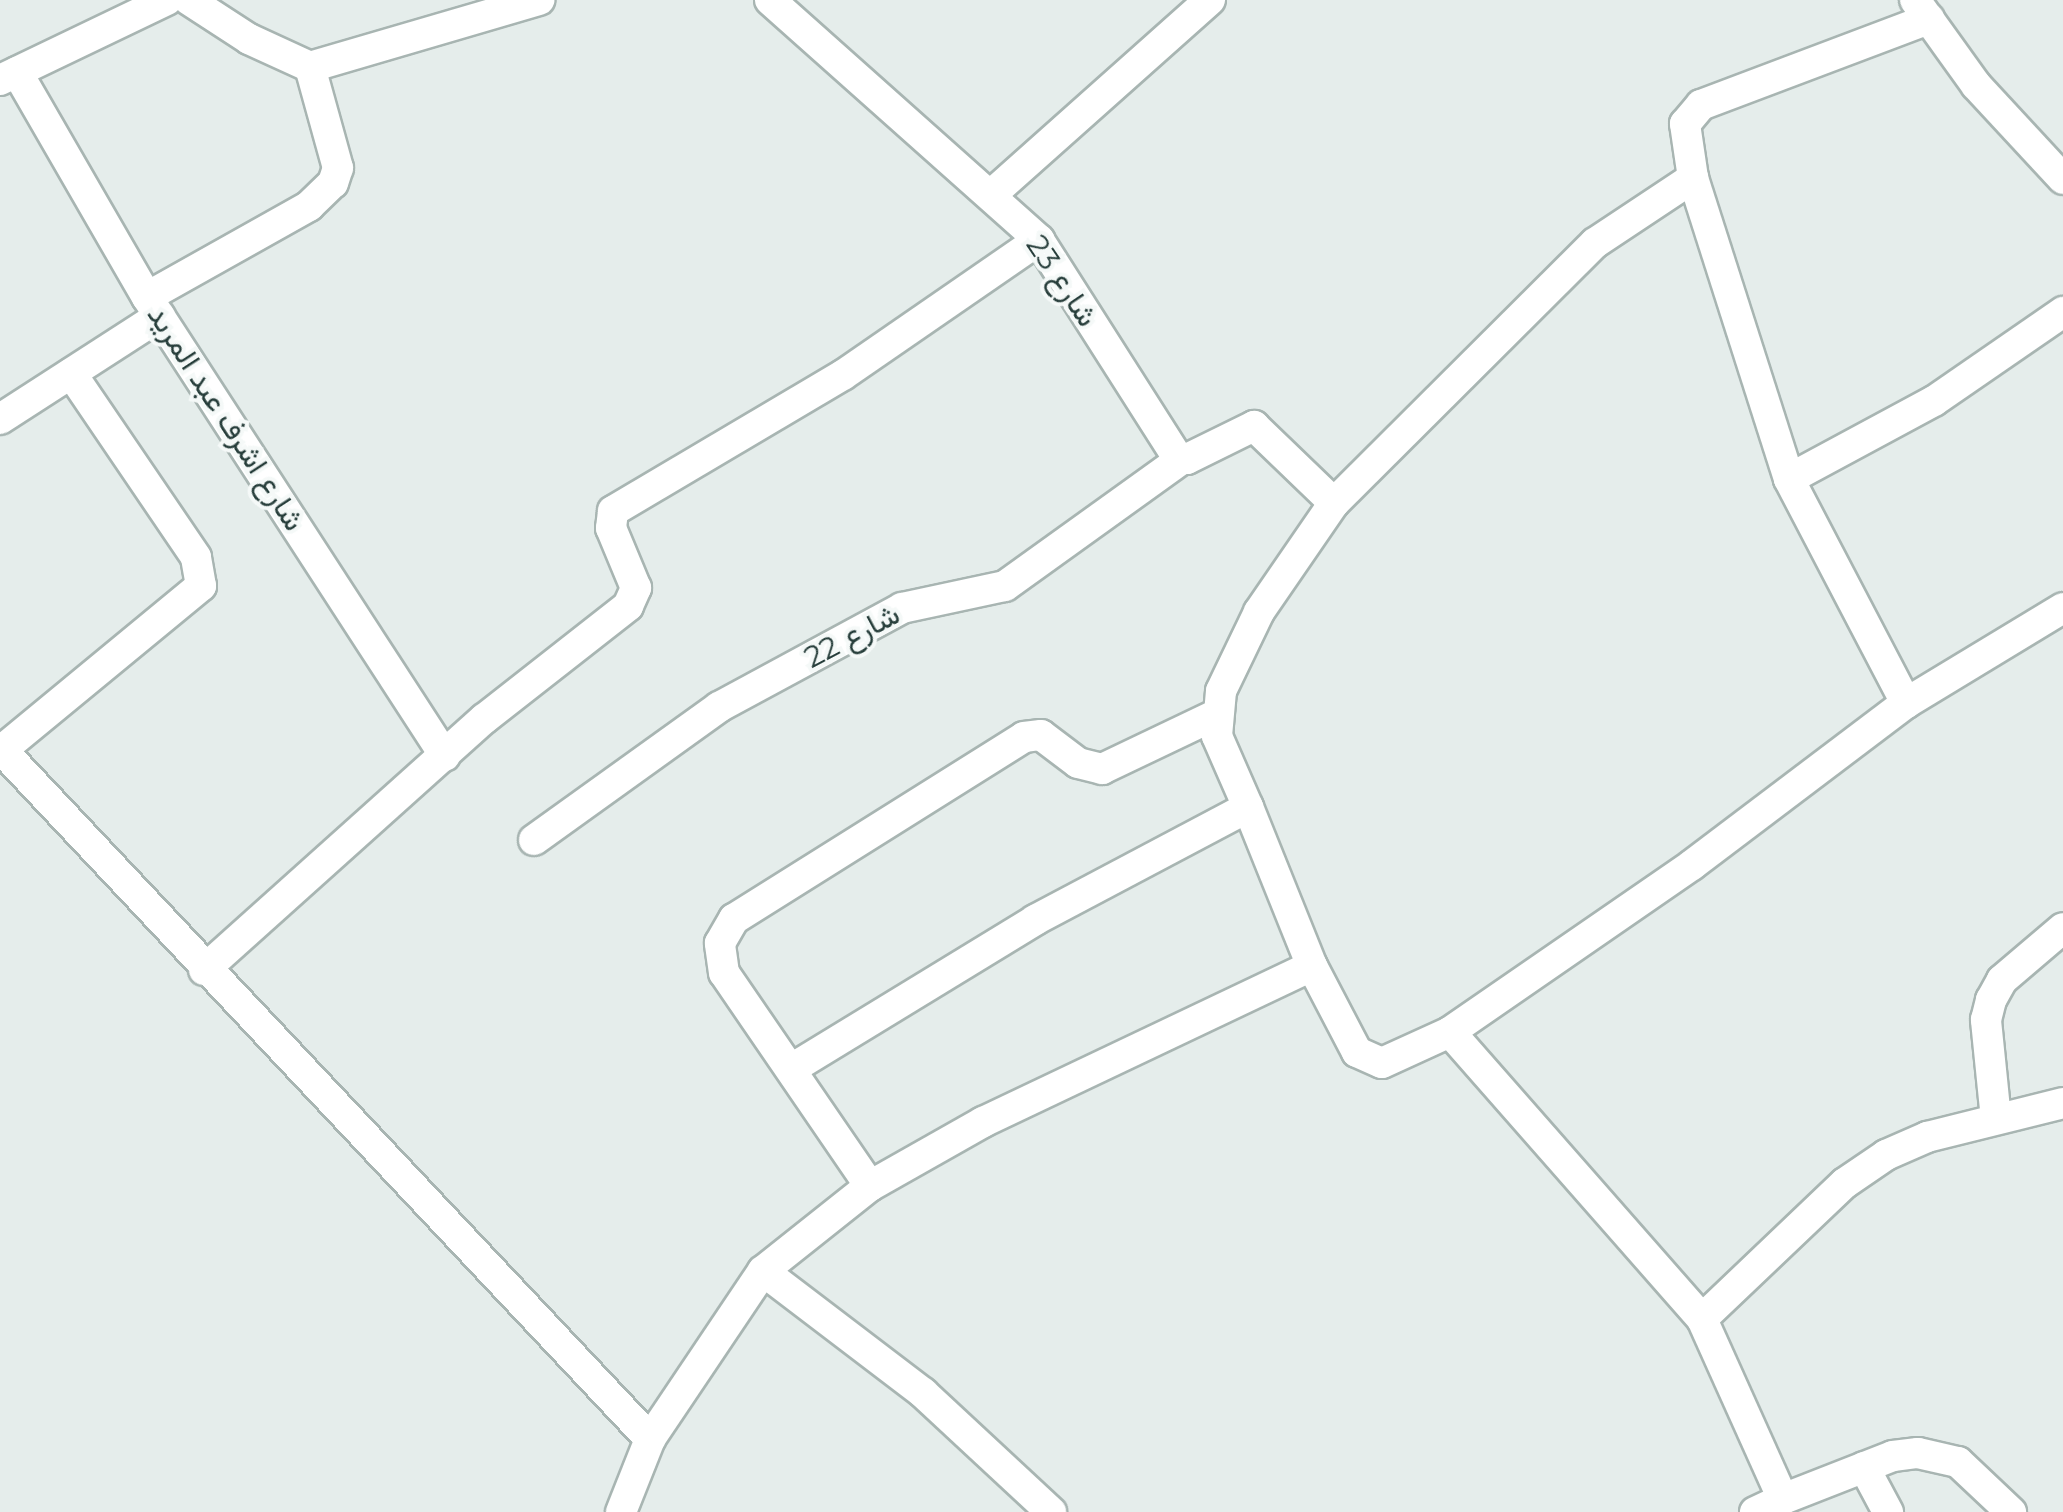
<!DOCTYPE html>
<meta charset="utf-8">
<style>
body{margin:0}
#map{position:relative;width:2063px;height:1512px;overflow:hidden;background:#e5edeb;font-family:Montserrat,Vazirmatn,sans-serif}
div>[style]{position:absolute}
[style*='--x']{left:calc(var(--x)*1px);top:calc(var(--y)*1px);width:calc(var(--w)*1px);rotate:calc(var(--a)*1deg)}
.roads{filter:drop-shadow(2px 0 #a8b5b2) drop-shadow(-2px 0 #a8b5b2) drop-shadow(0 2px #a8b5b2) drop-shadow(0 -2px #a8b5b2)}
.street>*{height:30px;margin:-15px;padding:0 15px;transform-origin:15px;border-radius:15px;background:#fff}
span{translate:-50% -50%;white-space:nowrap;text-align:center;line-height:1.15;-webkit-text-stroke:8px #f5f9f8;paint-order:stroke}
.street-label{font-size:30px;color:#263d3a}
</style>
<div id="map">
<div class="roads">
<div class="street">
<i style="--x:189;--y:0;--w:72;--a:33"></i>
<i style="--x:249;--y:39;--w:67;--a:24.7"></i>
<i style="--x:770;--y:0;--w:361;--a:41.7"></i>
<i style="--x:1039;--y:240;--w:259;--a:57.5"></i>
<i style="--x:1178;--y:458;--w:9;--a:6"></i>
<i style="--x:1187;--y:459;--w:75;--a:-26.2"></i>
<i style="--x:1254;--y:426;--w:111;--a:43.9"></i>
<i style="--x:1915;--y:0;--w:105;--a:54.3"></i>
<i style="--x:1976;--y:85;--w:128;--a:47.2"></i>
<i style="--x:310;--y:67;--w:239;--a:-16.3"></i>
<i style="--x:17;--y:72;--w:260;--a:60"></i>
<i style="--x:147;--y:297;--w:547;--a:57.01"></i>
<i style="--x:0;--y:80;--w:185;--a:-25.6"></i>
<i style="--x:1693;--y:178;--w:316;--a:72.3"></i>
<i style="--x:1789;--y:479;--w:253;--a:62.4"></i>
<i style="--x:992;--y:194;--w:292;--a:-41.7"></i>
<i style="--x:147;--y:297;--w:186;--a:-29.3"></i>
<i style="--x:309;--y:206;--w:33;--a:-44"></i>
<i style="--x:333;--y:183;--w:16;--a:-72"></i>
<i style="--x:338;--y:168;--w:105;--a:-105.5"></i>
<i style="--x:0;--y:419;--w:190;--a:-32.8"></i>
<i style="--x:1789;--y:479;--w:165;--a:-28.3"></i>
<i style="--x:1934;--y:401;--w:157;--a:-34.6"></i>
<i style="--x:2063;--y:608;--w:184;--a:148.8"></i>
<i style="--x:1906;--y:703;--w:268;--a:142.9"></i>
<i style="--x:1692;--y:865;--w:294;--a:145.4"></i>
<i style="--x:1450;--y:1032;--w:382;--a:48.7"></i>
<i style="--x:1702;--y:1319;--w:197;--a:-43.6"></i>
<i style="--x:1845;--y:1183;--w:50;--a:-34.3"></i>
<i style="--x:1886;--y:1155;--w:45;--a:-23.7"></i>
<i style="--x:1927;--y:1137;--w:140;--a:-14"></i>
<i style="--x:0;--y:748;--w:949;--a:46.75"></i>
<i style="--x:2;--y:750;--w:258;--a:-39.5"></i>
<i style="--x:201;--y:586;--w:29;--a:-100"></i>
<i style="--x:196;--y:557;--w:222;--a:-124.2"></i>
<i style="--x:1248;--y:807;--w:171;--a:68.1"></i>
<i style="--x:1312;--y:966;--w:97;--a:62.4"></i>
<i style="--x:1357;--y:1052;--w:27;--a:24"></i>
<i style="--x:1382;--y:1063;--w:75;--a:-24.5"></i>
<i style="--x:534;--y:840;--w:228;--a:-35.7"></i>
<i style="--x:719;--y:707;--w:208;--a:-28.4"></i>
<i style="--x:902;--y:608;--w:105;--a:-12.1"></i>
<i style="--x:1005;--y:586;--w:218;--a:-35.7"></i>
<i style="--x:204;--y:970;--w:376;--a:-41.9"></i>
<i style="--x:484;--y:719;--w:183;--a:-38.1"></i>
<i style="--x:628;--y:606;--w:20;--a:-66"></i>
<i style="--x:636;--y:588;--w:65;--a:-112.6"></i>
<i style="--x:611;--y:528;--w:17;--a:-83"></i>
<i style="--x:613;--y:511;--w:267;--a:-30.6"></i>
<i style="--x:843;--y:375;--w:238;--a:-34.6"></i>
<i style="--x:793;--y:1068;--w:284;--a:-31.4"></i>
<i style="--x:1035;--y:920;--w:241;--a:-27.9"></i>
<i style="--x:1248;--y:807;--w:77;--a:-113.6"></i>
<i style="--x:1217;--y:736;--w:45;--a:-84.9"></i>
<i style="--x:1221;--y:691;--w:88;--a:-64.3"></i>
<i style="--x:1259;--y:612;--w:132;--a:-55.5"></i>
<i style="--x:1334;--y:503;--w:368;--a:-44.9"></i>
<i style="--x:1595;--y:243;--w:118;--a:-33.6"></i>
<i style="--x:1693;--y:178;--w:55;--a:-98.4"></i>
<i style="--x:1685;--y:124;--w:25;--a:-50"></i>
<i style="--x:1701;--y:105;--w:244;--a:-20.7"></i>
<i style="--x:1996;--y:1119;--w:100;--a:-95.8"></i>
<i style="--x:1986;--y:1020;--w:21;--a:-76"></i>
<i style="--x:1991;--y:1000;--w:23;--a:-61"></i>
<i style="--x:2002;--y:980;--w:80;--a:-40.4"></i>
<i style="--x:870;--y:1186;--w:130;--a:-29.5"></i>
<i style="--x:983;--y:1122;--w:364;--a:-25.4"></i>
<i style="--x:763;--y:1271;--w:201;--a:37.3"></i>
<i style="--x:923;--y:1393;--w:175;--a:42.9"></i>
<i style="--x:1702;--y:1319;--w:197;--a:65.8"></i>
<i style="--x:1783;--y:1499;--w:118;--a:-21.4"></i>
<i style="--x:1893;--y:1456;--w:25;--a:-7"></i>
<i style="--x:1918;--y:1453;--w:41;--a:12.7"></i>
<i style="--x:1958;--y:1462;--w:73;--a:43.3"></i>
<i style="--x:1864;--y:1467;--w:51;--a:61.9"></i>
<i style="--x:621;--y:1512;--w:79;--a:-68.3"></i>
<i style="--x:650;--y:1439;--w:202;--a:-56.1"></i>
<i style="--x:763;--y:1271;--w:137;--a:-38.5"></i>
<i style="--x:870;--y:1186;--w:258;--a:-124.4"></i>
<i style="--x:724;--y:973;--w:30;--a:-98"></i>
<i style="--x:720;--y:943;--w:28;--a:-60"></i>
<i style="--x:734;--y:919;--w:342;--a:-32.1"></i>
<i style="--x:1024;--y:737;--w:17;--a:-7"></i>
<i style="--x:1041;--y:735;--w:46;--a:37.1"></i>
<i style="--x:1078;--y:763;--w:25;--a:14"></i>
<i style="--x:1102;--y:769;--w:125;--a:-25.5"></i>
<i style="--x:1755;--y:1512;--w:31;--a:-25"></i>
</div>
</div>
<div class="street-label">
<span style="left:1062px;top:281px;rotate:56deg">شارع 23</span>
<span style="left:226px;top:418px;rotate:57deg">شارع اشرف عبد المريد</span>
<span style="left:852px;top:636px;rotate:-28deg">شارع 22</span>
</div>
</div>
